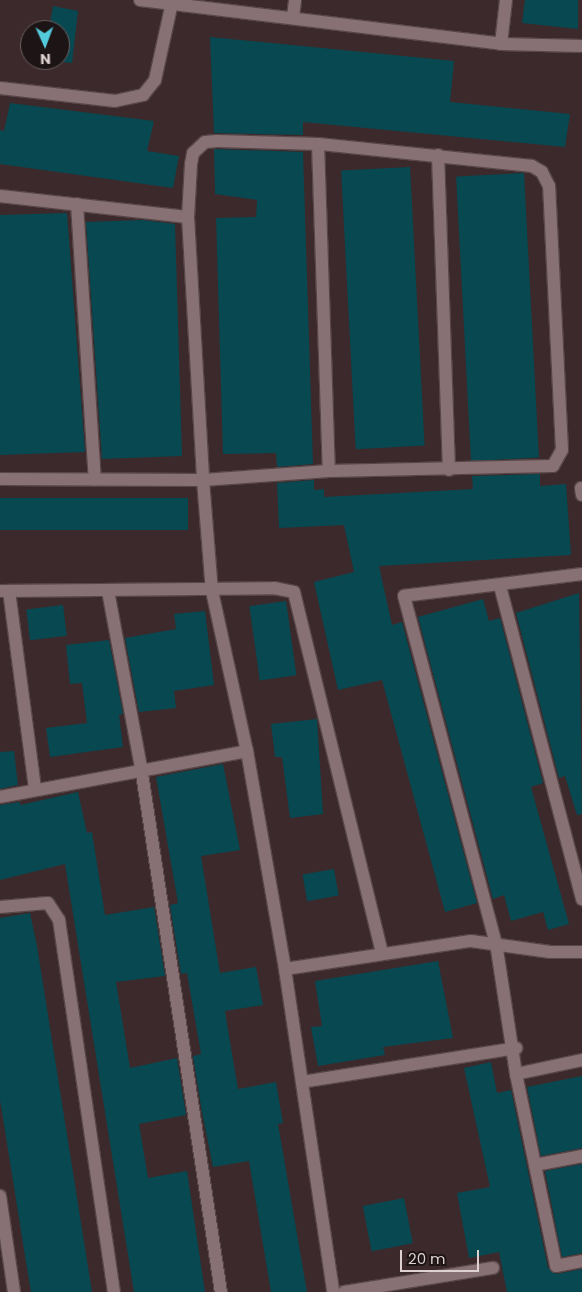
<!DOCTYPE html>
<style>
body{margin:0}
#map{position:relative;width:582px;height:1292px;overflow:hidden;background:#3c292b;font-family:Poppins,sans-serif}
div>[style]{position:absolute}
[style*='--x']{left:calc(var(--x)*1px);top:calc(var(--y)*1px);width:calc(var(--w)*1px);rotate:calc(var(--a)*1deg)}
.building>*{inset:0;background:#084851;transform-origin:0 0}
.roads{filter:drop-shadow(1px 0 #574749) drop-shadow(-1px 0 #574749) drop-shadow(0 1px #574749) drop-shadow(0 -1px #574749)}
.street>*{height:12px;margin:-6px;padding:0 6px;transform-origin:6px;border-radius:6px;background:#887174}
span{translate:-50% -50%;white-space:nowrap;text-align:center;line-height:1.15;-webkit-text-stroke:5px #1d1415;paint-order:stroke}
.north{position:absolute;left:20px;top:20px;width:50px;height:50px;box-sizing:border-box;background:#1d1415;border:1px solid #6a6061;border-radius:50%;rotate:178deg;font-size:14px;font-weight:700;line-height:20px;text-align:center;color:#ded1d2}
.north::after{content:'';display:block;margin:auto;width:18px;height:22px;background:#54cadd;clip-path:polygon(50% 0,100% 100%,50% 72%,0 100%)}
.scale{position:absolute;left:400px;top:1250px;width:79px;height:22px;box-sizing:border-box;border:2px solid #ded1d2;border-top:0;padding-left:6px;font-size:15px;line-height:18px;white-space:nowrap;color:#ded1d2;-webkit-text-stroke:4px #1d1415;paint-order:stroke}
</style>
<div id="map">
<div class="building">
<i style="clip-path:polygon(525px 0,578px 0,578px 29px,522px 23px)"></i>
<i style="clip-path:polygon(53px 6px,78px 11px,72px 63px,44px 60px,60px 60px,60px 30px,49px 30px)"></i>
<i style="clip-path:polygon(210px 37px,454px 61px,450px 102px,570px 114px,565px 147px,303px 122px,303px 135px,214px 133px)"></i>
<i style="clip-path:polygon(10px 103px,154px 121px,147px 151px,179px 156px,173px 188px,0 164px,0 130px,4px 131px)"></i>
<i style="clip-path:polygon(214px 149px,303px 152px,313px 464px,277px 467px,276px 453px,223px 454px,216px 218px,256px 217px,257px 200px,215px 194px)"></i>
<i style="left:410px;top:167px;width:279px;height:69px;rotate:87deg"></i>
<i style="left:524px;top:173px;width:285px;height:68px;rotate:87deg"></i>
<i style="clip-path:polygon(67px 213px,85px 452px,0 455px,0 215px)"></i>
<i style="clip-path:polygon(142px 220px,175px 224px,182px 456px,102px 459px,86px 222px)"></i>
<i style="clip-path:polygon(540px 474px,540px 486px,566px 484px,571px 555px,379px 566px,392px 625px,402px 622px,477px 903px,445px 912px,382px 680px,338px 690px,314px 582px,354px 572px,344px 525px,279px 528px,277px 483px,314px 480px,314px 490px,324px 489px,324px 497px,473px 489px,472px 476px)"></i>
<i style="left:188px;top:498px;width:32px;height:188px;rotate:90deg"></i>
<i style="clip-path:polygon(579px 593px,582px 814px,577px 815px,565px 776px,559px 778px,516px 613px)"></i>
<i style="clip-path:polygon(483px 599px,489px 621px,500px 618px,543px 783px,531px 787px,569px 924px,548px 930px,543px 912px,511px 921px,504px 895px,493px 899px,418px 617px)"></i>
<i style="left:286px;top:601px;width:75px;height:37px;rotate:82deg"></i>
<i style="left:63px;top:605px;width:31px;height:37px;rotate:83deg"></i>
<i style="clip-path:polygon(205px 611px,214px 685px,174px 691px,176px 708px,139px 712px,125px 638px,176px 629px,174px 614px)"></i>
<i style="clip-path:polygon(109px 640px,123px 714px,119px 715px,123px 747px,50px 757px,46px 728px,87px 723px,82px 683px,70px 684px,66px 645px)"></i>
<i style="clip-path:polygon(317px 719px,323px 814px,290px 818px,282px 757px,275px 757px,271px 724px)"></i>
<i style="clip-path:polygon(14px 751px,18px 785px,0 789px,0 752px)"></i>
<i style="clip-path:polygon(223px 764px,240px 850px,201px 856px,207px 893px,220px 973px,256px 967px,263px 1005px,225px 1011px,227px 1024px,238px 1089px,276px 1082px,283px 1123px,278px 1124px,307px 1292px,271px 1292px,249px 1161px,213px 1167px,202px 1112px,193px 1056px,201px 1054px,187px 973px,181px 974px,170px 905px,178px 903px,156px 777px)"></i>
<i style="clip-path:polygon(78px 792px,87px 833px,92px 832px,105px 915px,154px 907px,165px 976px,116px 982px,130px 1068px,177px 1058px,186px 1115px,139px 1124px,148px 1178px,187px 1171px,205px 1292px,134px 1292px,65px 864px,0 880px,0 805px,20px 802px,20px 805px)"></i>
<i style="left:334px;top:869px;width:27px;height:32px;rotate:80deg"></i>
<i style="clip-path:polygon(30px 913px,37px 946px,92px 1292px,31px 1292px,26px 1262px,0 1100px,0 918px)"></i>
<i style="clip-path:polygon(438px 961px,453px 1038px,383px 1047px,385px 1055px,318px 1066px,311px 1027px,322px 1026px,315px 981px)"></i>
<i style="clip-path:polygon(491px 1062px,497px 1093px,511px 1090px,548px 1268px,557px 1274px,582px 1269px,582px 1292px,507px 1292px,499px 1252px,469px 1258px,457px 1193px,490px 1187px,464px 1068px)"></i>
<i style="clip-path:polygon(582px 1076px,582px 1148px,541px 1156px,527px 1087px)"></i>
<i style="clip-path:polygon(582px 1164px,582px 1253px,562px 1257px,545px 1171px)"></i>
<i style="left:404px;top:1198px;width:46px;height:42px;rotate:79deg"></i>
</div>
<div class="roads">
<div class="street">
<i style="--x:140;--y:0;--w:364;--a:6.9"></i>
<i style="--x:501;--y:44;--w:81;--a:1.4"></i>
<i style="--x:293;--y:17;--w:17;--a:-83"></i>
<i style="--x:501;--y:44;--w:44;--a:-83.5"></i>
<i style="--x:0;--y:88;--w:116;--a:6.4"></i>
<i style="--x:115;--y:101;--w:29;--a:-12"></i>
<i style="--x:143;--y:95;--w:19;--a:-51"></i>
<i style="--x:155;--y:80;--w:79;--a:-77.6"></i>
<i style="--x:318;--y:144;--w:327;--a:88.1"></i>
<i style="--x:438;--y:155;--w:315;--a:88"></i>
<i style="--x:0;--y:196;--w:189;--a:6.4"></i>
<i style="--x:77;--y:204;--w:276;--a:86.3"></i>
<i style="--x:0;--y:479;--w:203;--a:0.3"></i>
<i style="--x:203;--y:480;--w:126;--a:-4.1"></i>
<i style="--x:329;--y:471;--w:224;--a:-1.3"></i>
<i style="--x:553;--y:466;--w:18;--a:-61"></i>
<i style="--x:562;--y:450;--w:264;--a:-92.8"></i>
<i style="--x:549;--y:186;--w:16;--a:-117"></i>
<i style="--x:542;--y:172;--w:12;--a:-149"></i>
<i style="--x:532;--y:166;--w:215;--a:-174.1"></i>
<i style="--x:318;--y:144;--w:101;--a:-178.3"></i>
<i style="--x:217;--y:141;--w:12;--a:175"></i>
<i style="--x:205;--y:142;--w:16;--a:137"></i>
<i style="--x:193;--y:153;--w:11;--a:100"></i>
<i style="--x:191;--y:164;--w:53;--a:93.2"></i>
<i style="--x:188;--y:217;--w:263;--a:86.7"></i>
<i style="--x:203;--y:480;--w:111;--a:85.4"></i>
<i style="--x:212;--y:591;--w:164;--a:77.7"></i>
<i style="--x:247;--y:751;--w:221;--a:80.1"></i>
<i style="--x:285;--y:969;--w:327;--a:81.5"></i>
<i style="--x:581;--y:488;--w:7;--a:82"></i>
<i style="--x:582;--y:574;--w:179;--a:173"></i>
<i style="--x:404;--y:596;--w:359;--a:75.2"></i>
<i style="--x:496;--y:943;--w:133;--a:81.3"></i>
<i style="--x:516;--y:1074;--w:196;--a:78.2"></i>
<i style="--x:556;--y:1266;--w:26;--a:-11"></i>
<i style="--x:500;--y:586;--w:324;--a:75.3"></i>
<i style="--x:0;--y:591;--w:274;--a:-0.6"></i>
<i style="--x:274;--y:588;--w:20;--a:11"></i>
<i style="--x:294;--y:592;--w:371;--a:76.3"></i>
<i style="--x:9;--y:591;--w:199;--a:82.5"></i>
<i style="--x:108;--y:591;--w:179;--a:79.4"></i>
<i style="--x:141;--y:767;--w:531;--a:81.34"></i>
<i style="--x:0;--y:797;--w:251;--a:-10.5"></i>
<i style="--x:0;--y:907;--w:48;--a:-4.8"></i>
<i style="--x:48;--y:903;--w:20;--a:57"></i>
<i style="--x:59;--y:920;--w:376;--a:81.6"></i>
<i style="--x:285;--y:969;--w:188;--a:-8.6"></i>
<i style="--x:471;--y:941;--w:80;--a:7.9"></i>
<i style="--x:550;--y:952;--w:32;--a:0"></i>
<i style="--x:516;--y:1074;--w:67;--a:-12"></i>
<i style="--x:302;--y:1082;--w:217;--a:-9"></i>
<i style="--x:535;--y:1165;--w:48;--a:-10.8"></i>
<i style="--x:0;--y:1196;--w:97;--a:81.7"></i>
<i style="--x:344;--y:1292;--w:151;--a:-9.2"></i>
</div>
</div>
<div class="north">N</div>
<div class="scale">20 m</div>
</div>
